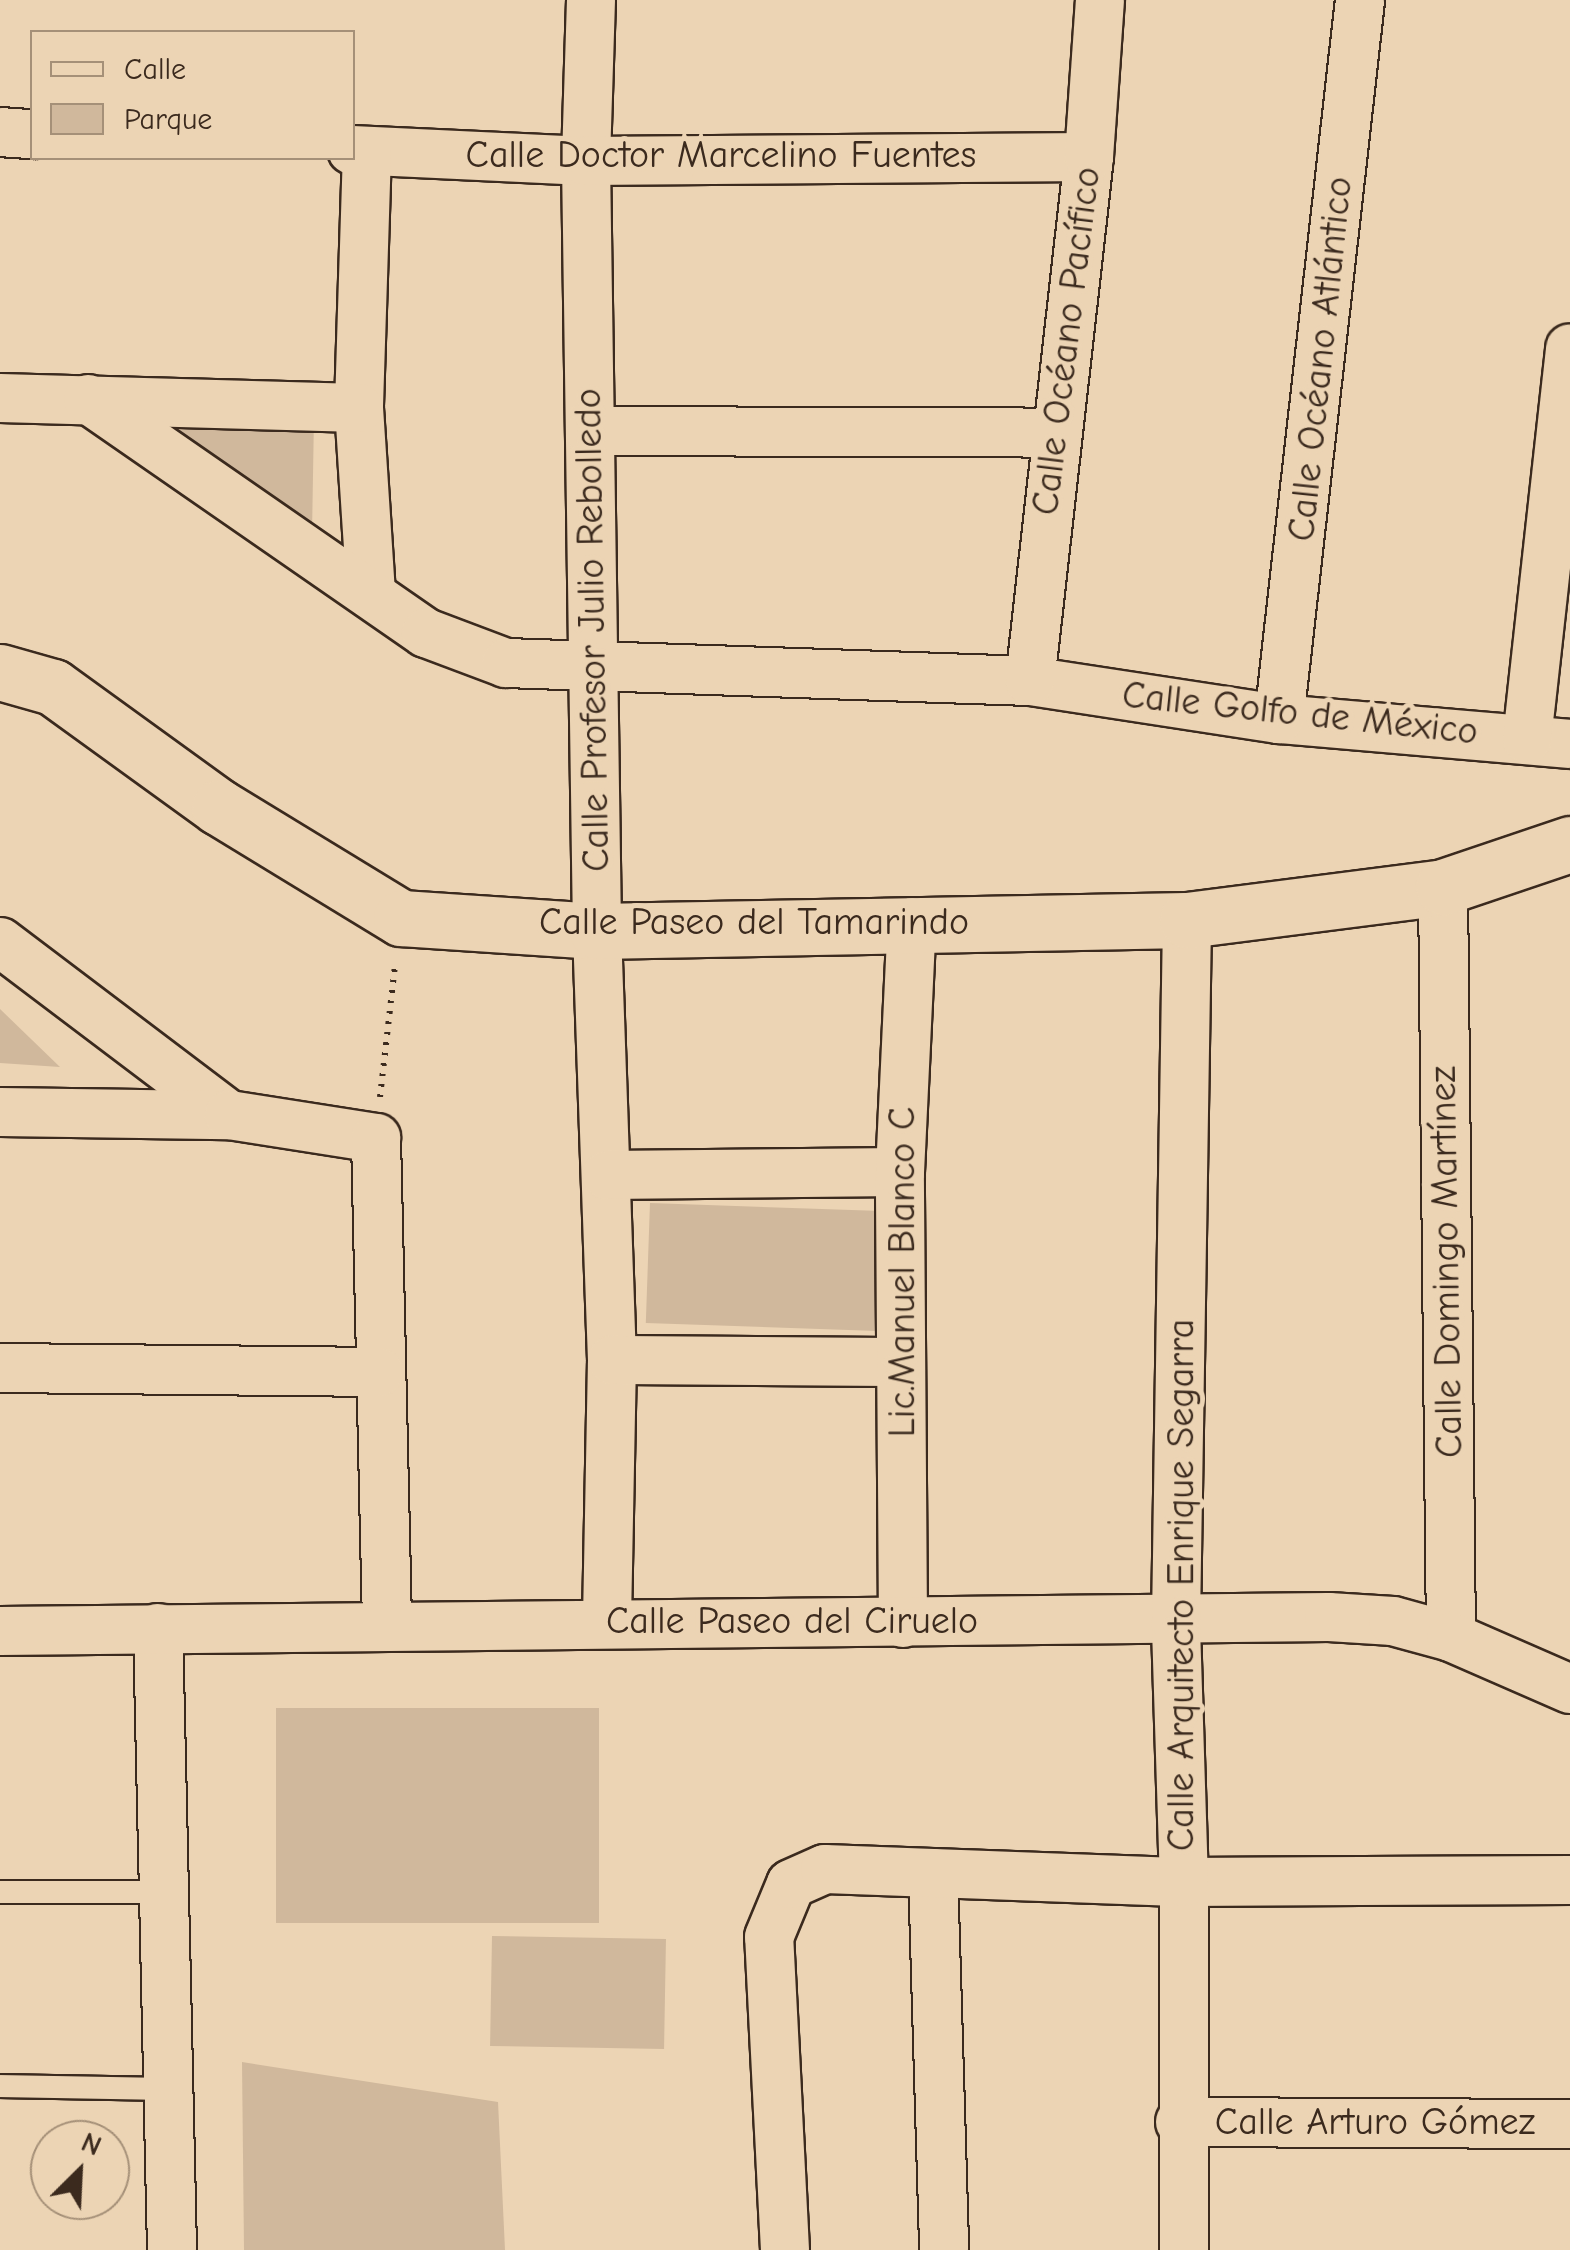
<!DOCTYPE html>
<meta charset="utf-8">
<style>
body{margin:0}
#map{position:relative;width:1570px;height:2250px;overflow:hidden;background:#ecd4b4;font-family:"Comic Neue",sans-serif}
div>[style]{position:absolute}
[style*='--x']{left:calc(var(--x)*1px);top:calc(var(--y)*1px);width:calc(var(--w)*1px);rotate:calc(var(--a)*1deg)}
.green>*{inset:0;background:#d0b89c;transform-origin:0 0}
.path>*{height:6px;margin-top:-3px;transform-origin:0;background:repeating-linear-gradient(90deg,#3b2a1e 0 2.5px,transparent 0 10.5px)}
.roads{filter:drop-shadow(2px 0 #3b2a1e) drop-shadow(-2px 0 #3b2a1e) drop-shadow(0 2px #3b2a1e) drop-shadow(0 -2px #3b2a1e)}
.lane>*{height:22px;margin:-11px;padding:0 11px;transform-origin:11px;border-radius:11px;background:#ecd4b4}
.street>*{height:48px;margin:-24px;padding:0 24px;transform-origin:24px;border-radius:24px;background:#ecd4b4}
.secondary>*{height:55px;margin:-27.5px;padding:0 27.5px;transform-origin:27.5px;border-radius:27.5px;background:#ecd4b4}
span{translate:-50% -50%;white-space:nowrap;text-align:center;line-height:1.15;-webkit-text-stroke:10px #ecd4b4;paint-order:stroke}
.street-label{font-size:38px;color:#3b2a1e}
.legend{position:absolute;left:30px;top:30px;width:325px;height:130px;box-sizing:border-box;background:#ecd4b4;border:2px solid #a59078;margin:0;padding:12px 18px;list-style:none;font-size:30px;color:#3b2a1e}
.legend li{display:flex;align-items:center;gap:20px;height:50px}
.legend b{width:50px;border:2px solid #a59078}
.north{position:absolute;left:30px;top:2120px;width:100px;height:100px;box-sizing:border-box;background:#ecd4b4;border:2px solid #a59078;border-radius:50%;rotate:24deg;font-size:28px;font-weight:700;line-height:40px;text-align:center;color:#3b2a1e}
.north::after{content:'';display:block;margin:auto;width:35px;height:45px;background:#3b2a1e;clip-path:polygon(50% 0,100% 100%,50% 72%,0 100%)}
</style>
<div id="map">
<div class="green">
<i style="clip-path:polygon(314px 416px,312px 534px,143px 420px)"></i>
<i style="clip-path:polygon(0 1009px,60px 1067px,0 1063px)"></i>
<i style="left:650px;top:1203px;width:239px;height:120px;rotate:2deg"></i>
<i style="left:276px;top:1708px;width:323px;height:215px"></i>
<i style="left:492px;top:1936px;width:174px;height:110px;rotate:1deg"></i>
<i style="clip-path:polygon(242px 2062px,498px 2102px,505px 2250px,244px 2250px)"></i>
</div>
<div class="path">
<i style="--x:380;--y:1097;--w:132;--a:-83.5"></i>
</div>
<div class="roads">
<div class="lane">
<i style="--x:0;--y:1892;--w:165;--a:0"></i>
<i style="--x:0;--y:2086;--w:170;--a:1"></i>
</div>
<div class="street">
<i style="--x:591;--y:0;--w:161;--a:91.8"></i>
<i style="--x:586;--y:161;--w:770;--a:89.18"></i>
<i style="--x:597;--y:931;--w:429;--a:88"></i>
<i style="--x:612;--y:1360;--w:261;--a:91.1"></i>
<i style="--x:0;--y:132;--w:32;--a:4"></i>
<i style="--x:352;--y:150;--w:234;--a:2.7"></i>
<i style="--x:586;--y:161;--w:503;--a:-0.46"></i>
<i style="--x:367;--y:151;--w:257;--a:91.8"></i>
<i style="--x:359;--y:408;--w:186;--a:86.3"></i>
<i style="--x:0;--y:398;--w:359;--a:1.6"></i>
<i style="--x:88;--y:399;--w:411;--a:34.7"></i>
<i style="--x:426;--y:633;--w:85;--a:20.6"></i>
<i style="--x:506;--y:663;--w:524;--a:1.97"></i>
<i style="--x:1030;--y:681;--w:252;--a:8.7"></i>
<i style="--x:1279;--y:719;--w:292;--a:4.9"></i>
<i style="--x:590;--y:431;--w:465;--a:0.2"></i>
<i style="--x:1030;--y:681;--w:527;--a:-83.58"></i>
<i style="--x:1089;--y:157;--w:157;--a:-86"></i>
<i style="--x:1279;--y:719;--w:724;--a:-83.57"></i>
<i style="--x:1527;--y:739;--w:393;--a:-83.7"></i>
<i style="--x:1443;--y:887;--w:750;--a:89.39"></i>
<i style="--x:0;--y:942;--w:287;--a:37.1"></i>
<i style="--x:0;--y:1112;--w:229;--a:0.8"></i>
<i style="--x:229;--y:1115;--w:149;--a:8.9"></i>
<i style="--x:376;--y:1138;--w:488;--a:88.7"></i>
<i style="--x:607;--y:1175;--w:293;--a:-0.6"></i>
<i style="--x:612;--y:1360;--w:288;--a:0.4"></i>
<i style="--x:0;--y:1368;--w:379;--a:0.6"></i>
<i style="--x:903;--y:1623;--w:451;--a:-90.4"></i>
<i style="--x:900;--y:1172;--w:250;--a:-87.3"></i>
<i style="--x:158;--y:1628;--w:622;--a:88.71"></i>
<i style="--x:0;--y:1631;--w:1329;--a:-0.6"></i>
<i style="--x:1329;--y:1617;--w:64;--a:3.6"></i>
<i style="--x:1393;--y:1621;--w:60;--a:15.4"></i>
<i style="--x:1451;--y:1637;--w:130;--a:23.6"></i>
<i style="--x:933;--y:1873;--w:377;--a:88.3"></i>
<i style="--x:1180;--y:2122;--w:390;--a:0.3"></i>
<i style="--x:785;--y:2250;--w:313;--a:-92.9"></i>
<i style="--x:769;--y:1937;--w:57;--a:-67.5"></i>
<i style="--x:791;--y:1884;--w:37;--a:-24"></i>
<i style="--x:825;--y:1869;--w:359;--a:2.1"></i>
<i style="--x:1184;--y:1882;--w:386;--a:-0.3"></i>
<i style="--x:1184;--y:2250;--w:368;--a:-90"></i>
<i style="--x:1184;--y:1882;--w:261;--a:-91.8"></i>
<i style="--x:1176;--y:1621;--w:701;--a:-89.1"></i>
</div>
<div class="secondary">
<i style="--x:0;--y:672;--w:55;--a:15.8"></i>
<i style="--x:53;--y:687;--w:205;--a:35.9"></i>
<i style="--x:219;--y:807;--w:213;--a:31.4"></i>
<i style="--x:401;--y:918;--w:196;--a:3.8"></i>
<i style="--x:597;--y:931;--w:590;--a:-1.07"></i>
<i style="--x:1187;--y:920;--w:258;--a:-7.3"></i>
<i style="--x:1443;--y:887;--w:134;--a:-18.7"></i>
</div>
</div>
<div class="street-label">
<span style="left:721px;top:156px">Calle Doctor Marcelino Fuentes</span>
<span style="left:1067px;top:341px;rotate:-83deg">Calle Océano Pacífico</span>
<span style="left:1321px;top:359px;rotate:-84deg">Calle Océano Atlántico</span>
<span style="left:593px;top:630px;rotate:-91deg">Calle Profesor Julio Rebolledo</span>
<span style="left:1300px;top:714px;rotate:6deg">Calle Golfo de México</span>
<span style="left:754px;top:923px">Calle Paseo del Tamarindo</span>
<span style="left:1447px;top:1262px;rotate:-91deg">Calle Domingo Martínez</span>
<span style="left:903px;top:1272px;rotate:-90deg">Lic.Manuel Blanco C</span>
<span style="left:1182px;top:1585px;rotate:-90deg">Calle Arquitecto Enrique Segarra</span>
<span style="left:792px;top:1622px">Calle Paseo del Ciruelo</span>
<span style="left:1375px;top:2123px">Calle Arturo Gómez</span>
</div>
<ul class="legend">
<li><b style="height:12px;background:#ecd4b4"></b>Calle</li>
<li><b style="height:28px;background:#d0b89c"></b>Parque</li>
</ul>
<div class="north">N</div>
</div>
